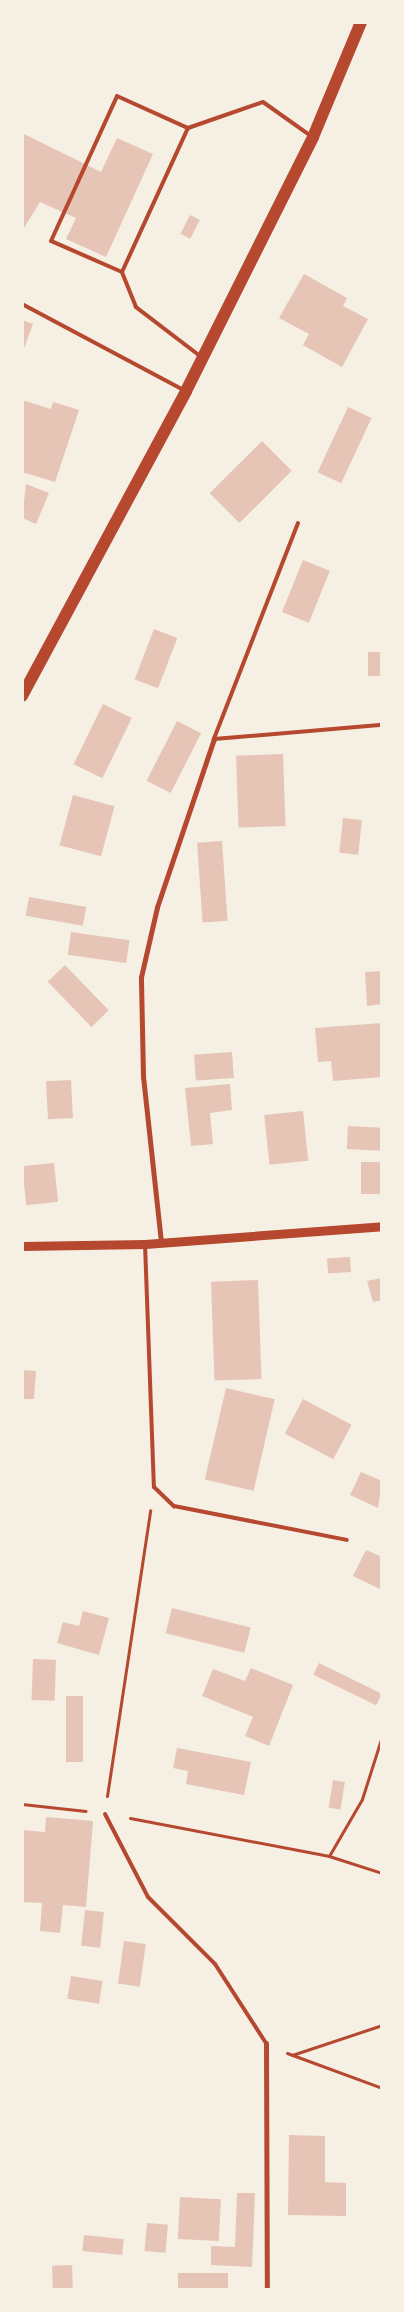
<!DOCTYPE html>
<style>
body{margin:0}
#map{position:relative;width:404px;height:2312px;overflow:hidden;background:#f6efe4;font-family:"Noto Sans",sans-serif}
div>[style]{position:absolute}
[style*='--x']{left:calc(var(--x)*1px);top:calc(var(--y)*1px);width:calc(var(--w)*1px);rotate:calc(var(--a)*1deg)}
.building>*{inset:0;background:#e6c5b7;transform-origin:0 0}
.path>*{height:3px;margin:-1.5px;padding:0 1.5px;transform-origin:1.5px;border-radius:1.5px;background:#b5482f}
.service>*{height:4px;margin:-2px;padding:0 2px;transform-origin:2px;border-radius:2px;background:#b5482f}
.minor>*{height:5px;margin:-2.5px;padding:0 2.5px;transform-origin:2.5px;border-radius:2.5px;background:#b5482f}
.tertiary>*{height:9px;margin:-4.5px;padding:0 4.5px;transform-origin:4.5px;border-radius:4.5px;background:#b5482f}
.primary>*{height:12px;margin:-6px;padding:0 6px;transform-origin:6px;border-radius:6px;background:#b5482f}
span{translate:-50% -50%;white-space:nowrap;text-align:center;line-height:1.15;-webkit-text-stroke:5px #f6efe4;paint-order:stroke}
.frame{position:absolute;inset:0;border:24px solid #f6efe4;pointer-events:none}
</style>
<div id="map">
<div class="building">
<i style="clip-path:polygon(22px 133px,101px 172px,117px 138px,153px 154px,106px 257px,66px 239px,76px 218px,40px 202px,22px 231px)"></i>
<i style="left:190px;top:215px;width:11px;height:21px;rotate:27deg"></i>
<i style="clip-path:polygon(304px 274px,347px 298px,343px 306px,368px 319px,342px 367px,303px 345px,309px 334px,279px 318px)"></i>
<i style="clip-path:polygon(22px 320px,33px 324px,23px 351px,22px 351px)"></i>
<i style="clip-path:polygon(22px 400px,51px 409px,53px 402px,79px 410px,55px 482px,22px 472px)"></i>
<i style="left:348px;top:407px;width:26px;height:72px;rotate:25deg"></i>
<i style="left:262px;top:441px;width:42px;height:74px;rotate:45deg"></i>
<i style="clip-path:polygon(26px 484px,49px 493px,36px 524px,22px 518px)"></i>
<i style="left:303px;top:560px;width:29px;height:56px;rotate:22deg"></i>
<i style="left:154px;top:629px;width:25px;height:54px;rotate:21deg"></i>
<i style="left:368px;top:652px;width:14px;height:24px"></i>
<i style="left:103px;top:704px;width:32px;height:67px;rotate:26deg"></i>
<i style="left:177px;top:721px;width:27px;height:67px;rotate:27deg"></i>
<i style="left:283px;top:754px;width:72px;height:47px;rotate:88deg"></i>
<i style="left:73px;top:795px;width:43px;height:52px;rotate:15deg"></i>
<i style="left:343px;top:818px;width:19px;height:35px;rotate:6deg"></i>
<i style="left:222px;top:841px;width:80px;height:25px;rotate:86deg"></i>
<i style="left:29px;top:897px;width:58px;height:19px;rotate:10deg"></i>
<i style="left:71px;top:932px;width:59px;height:23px;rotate:8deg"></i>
<i style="left:65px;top:965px;width:63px;height:24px;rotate:46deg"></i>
<i style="clip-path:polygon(382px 971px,382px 1004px,367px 1006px,365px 972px)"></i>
<i style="clip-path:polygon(382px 1023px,382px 1077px,333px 1081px,331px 1061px,318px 1062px,315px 1028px)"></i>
<i style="left:232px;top:1052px;width:26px;height:38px;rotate:86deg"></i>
<i style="left:71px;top:1080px;width:38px;height:25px;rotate:87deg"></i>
<i style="clip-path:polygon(230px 1084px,232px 1110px,210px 1113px,213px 1144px,191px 1146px,185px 1088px)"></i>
<i style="left:303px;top:1111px;width:50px;height:39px;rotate:84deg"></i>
<i style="left:348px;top:1126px;width:34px;height:23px;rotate:3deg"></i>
<i style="left:382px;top:1162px;width:32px;height:21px;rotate:90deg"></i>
<i style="left:54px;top:1163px;width:39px;height:32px;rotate:84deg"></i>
<i style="left:350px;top:1257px;width:15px;height:23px;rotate:86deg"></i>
<i style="clip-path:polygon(382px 1278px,382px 1300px,373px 1302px,367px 1281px)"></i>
<i style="left:258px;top:1280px;width:99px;height:47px;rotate:88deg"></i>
<i style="clip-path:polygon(22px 1370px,36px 1371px,34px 1399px,22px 1399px)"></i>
<i style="left:226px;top:1388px;width:50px;height:94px;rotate:13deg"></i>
<i style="left:303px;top:1399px;width:55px;height:39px;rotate:28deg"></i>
<i style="clip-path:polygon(361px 1472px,382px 1481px,378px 1508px,350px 1495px)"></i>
<i style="clip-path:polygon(366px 1550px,382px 1557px,382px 1590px,353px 1576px)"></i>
<i style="left:172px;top:1608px;width:81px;height:26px;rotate:14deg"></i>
<i style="clip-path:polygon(83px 1611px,109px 1618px,99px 1655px,57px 1643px,63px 1622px,79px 1626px)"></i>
<i style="left:33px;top:1659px;width:23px;height:41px;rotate:2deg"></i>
<i style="left:319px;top:1663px;width:70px;height:13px;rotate:26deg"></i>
<i style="clip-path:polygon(251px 1668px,293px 1685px,269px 1746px,245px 1736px,253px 1717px,202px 1696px,213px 1669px,245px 1681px)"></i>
<i style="left:66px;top:1696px;width:17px;height:66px"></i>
<i style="clip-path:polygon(177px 1748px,251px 1762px,244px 1795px,186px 1784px,188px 1771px,173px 1768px)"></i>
<i style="left:333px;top:1780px;width:12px;height:28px;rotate:9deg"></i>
<i style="clip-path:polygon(46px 1817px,93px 1821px,86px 1907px,63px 1905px,60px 1933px,40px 1931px,42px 1903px,22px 1902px,22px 1830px,45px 1832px)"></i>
<i style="left:85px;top:1910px;width:19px;height:36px;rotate:6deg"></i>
<i style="left:124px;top:1941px;width:22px;height:43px;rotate:8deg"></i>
<i style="left:71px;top:1976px;width:32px;height:23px;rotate:9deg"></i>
<i style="clip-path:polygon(289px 2135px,325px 2136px,325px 2182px,346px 2183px,346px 2216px,288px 2215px)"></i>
<i style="clip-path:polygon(237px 2193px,255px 2193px,252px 2267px,211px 2265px,211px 2246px,235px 2247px)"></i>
<i style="left:180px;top:2197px;width:41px;height:42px;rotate:3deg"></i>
<i style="left:147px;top:2223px;width:21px;height:28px;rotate:5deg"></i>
<i style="left:84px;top:2235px;width:40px;height:16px;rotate:6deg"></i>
<i style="left:72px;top:2265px;width:25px;height:20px;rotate:88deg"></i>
<i style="left:178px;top:2273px;width:50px;height:17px"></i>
</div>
<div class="path">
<i style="--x:107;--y:1796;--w:289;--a:-81.4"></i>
<i style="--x:22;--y:1804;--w:64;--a:6.2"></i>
<i style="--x:130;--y:1818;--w:203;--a:10.8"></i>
<i style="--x:329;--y:1856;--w:56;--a:17.8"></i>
<i style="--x:329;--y:1856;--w:66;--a:-59.9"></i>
<i style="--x:362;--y:1799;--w:66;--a:-72.4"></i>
<i style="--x:287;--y:2053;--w:101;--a:20.2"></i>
<i style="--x:292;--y:2055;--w:95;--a:-18.4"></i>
</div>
<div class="service">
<i style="--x:122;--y:272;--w:77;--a:-156.4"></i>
<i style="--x:51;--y:241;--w:159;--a:-65.5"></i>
<i style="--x:117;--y:96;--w:78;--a:24.3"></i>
<i style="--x:22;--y:304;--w:183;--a:28"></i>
<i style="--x:200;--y:356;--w:81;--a:-142.6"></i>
<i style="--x:136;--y:307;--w:38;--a:-112"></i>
<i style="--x:122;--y:272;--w:158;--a:-65.4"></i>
<i style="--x:188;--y:128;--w:79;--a:-19.1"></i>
<i style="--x:263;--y:102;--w:59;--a:35.3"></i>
<i style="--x:298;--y:523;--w:232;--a:111.3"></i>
<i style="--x:214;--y:739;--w:169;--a:-4.8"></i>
<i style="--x:145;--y:1244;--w:243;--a:87.9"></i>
<i style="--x:154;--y:1487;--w:28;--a:44"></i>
<i style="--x:174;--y:1506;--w:176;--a:11.1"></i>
<i style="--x:105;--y:1814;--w:93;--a:62.6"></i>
<i style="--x:148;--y:1897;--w:95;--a:45"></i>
<i style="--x:215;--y:1964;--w:94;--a:57.2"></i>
</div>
<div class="minor">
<i style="--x:161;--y:1242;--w:167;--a:-96.2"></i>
<i style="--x:143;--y:1076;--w:99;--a:-91.2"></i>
<i style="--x:141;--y:977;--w:72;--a:-77.1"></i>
<i style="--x:157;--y:907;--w:177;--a:-71.3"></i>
<i style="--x:266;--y:2043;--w:247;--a:89.8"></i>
</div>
<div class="tertiary">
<i style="--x:22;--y:1246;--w:123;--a:-0.9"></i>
<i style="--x:145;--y:1244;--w:238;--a:-4.3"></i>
</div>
<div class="primary">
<i style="--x:22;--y:696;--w:346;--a:-61.7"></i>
<i style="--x:186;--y:391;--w:284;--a:-63.4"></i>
<i style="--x:313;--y:137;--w:125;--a:-67.3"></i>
</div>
<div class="frame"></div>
</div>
